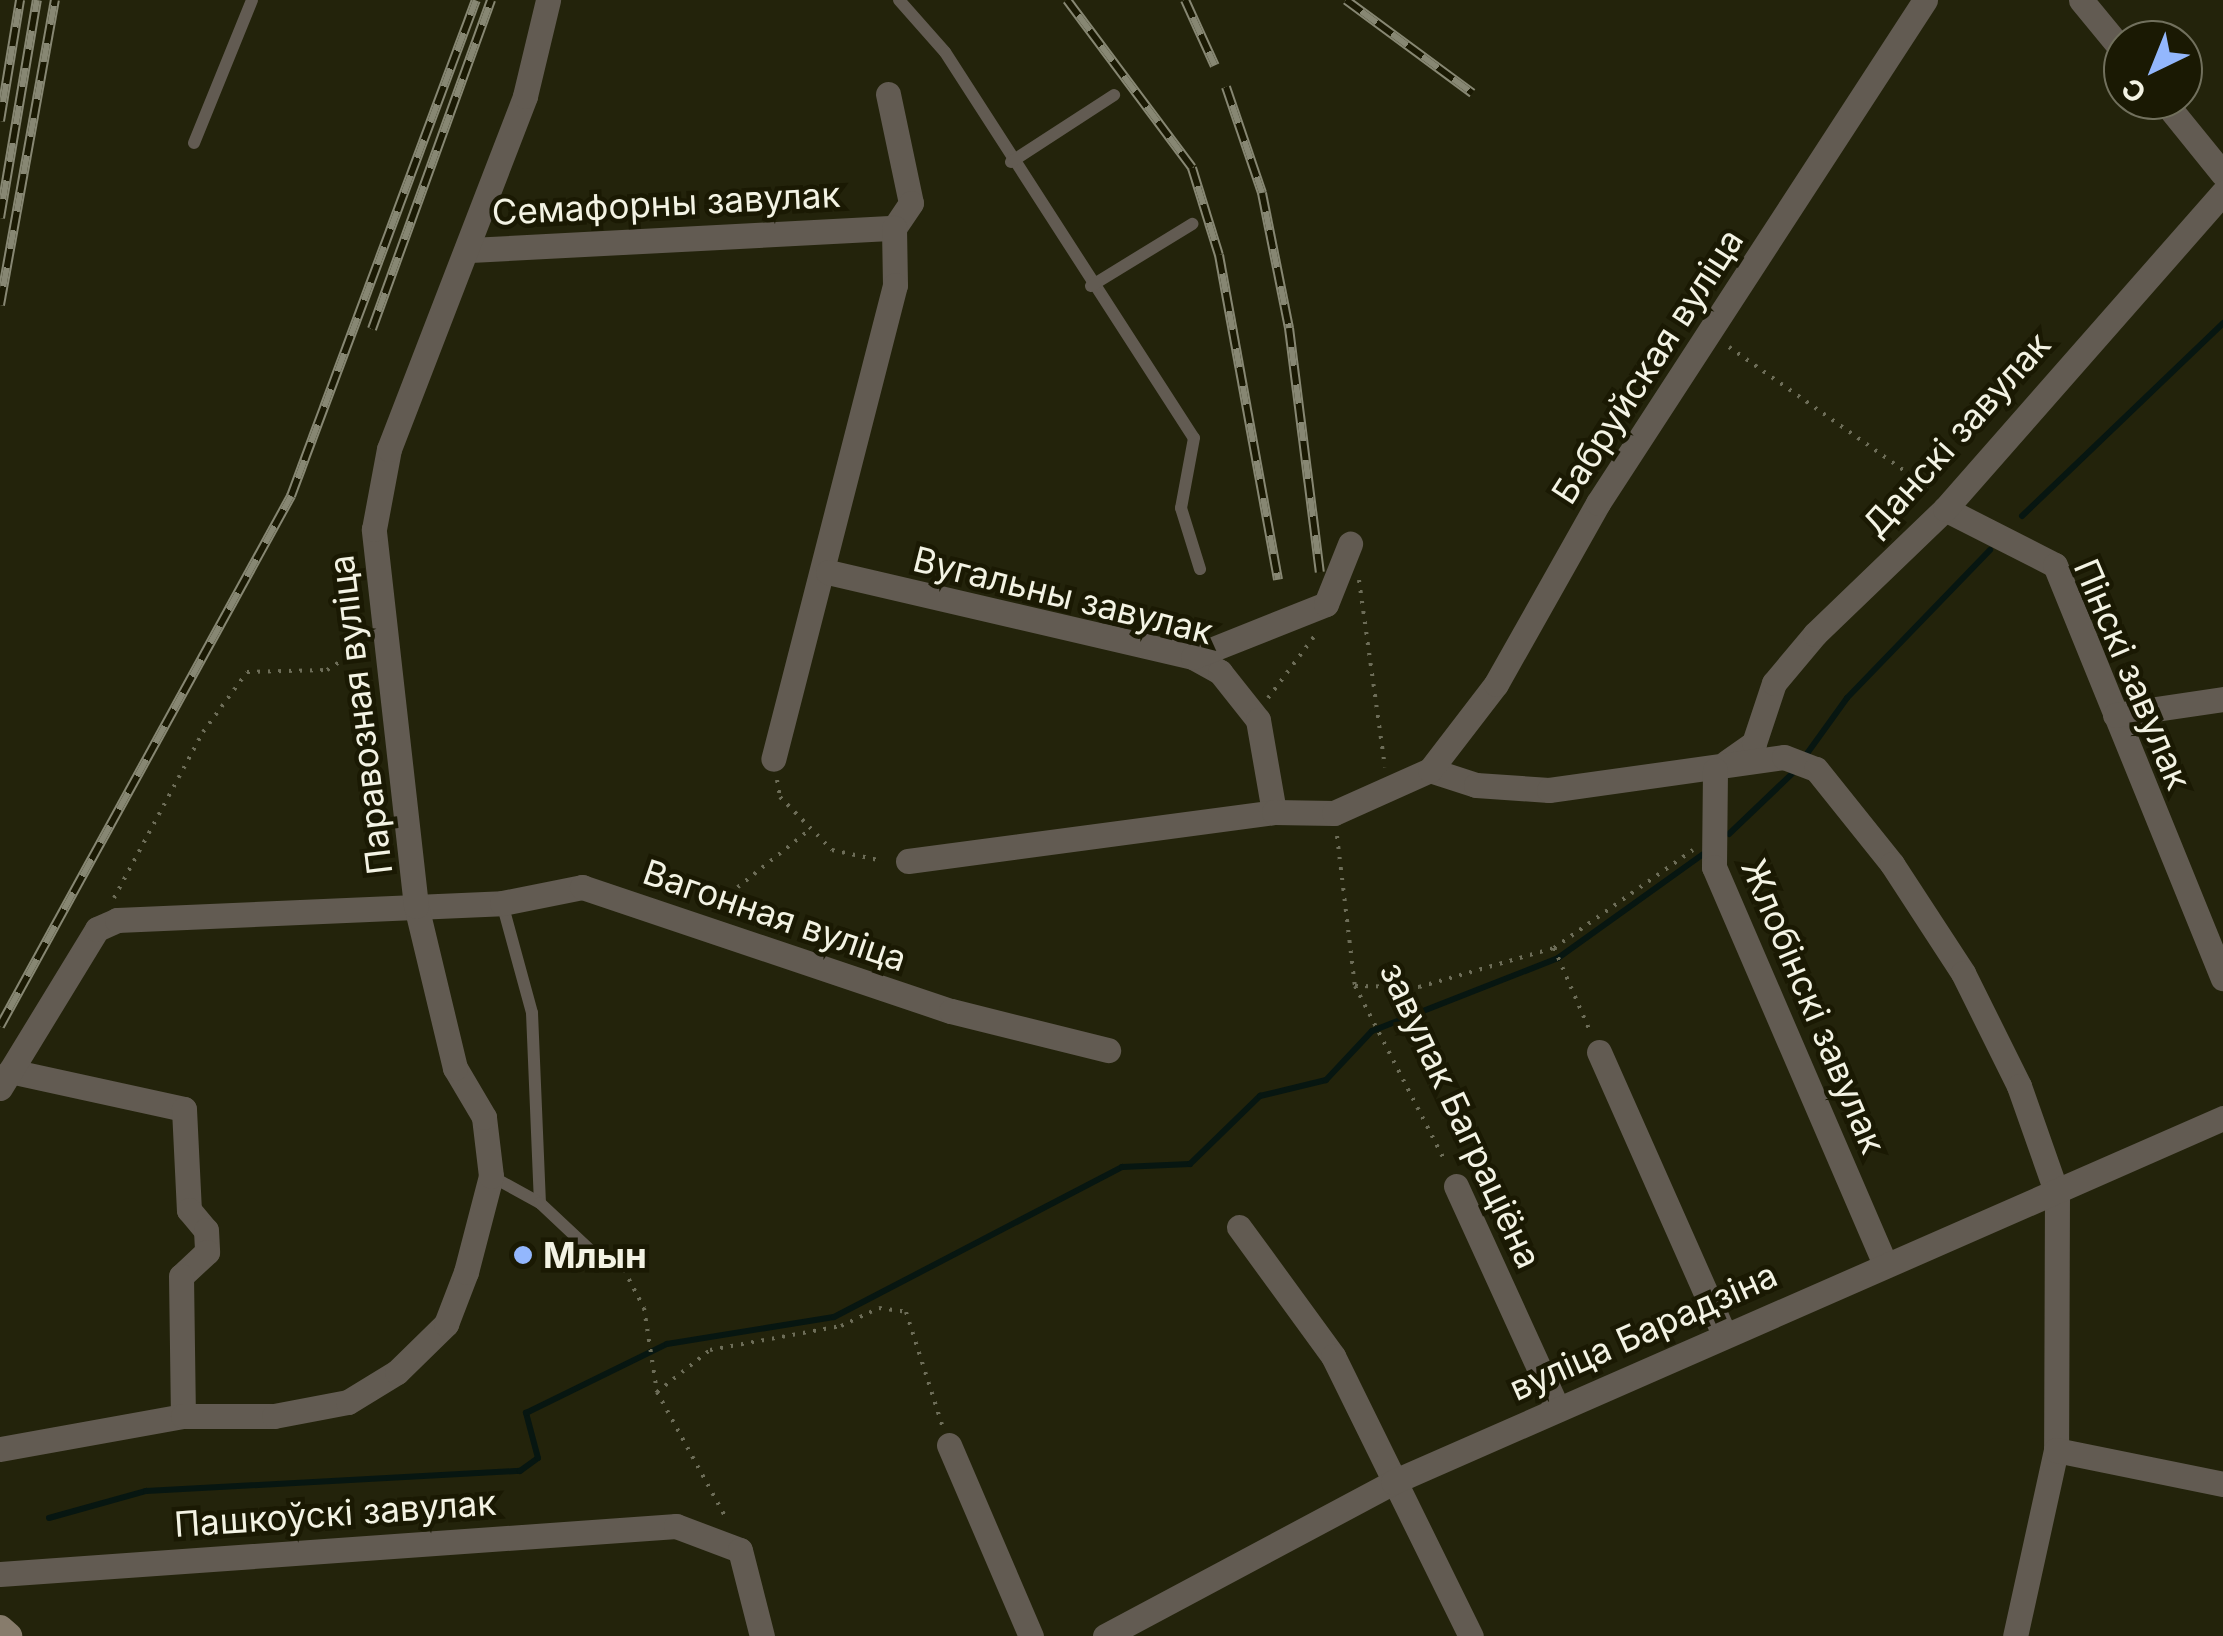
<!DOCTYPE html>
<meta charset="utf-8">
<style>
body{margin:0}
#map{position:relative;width:2223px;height:1636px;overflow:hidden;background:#23230b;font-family:Inter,sans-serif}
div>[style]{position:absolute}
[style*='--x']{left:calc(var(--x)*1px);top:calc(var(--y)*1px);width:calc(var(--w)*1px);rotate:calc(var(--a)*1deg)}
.stream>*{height:6px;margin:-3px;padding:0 3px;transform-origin:3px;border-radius:3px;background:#071611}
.path>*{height:4px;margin-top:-2px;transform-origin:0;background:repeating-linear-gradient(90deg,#6d6d58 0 2.5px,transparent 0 10.5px)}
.service>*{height:12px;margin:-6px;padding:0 6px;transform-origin:6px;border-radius:6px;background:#625b52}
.minor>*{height:25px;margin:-12.5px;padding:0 12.5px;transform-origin:12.5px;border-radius:12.5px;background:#625b52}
.secondary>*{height:28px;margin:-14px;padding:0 14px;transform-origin:14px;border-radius:14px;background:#877c6c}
.rail>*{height:10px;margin-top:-5px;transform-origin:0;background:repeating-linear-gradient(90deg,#1a1903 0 19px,#878773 0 38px);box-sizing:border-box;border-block:2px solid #878773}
.dots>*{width:28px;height:28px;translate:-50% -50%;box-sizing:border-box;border:5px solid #1a1903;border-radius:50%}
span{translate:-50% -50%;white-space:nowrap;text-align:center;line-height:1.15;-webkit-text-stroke:9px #1a1903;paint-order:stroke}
.street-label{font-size:35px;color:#f3f3e4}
.poi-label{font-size:35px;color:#f3f3e4;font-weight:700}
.left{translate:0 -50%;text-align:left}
.north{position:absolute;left:2103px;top:20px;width:100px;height:100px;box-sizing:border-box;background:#1a1903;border:2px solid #71705d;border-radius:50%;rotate:223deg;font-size:28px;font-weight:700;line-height:40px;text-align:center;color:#f3f3e4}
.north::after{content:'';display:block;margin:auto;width:35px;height:45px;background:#93b7fd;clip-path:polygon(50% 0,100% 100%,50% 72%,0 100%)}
</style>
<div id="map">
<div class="stream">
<i style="--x:2022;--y:516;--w:279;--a:-43.8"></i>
<i style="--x:1806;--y:755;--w:70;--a:-54.3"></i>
<i style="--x:1847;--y:698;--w:206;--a:-46"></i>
<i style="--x:1729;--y:834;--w:91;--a:-43.7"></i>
<i style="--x:49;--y:1518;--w:101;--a:-15.6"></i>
<i style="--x:146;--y:1491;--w:375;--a:-3.1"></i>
<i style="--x:520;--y:1471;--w:22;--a:-36"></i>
<i style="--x:538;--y:1458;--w:47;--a:-104.9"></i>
<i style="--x:526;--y:1413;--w:157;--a:-26.1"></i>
<i style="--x:667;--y:1344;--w:169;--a:-9.2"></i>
<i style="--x:834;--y:1317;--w:325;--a:-27.5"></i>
<i style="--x:1122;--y:1167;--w:68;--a:-2.5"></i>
<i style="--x:1190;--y:1164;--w:98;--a:-44.2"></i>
<i style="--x:1260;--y:1096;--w:68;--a:-13.6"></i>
<i style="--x:1326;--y:1080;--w:67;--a:-46.8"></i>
<i style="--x:1372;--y:1031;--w:200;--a:-21.4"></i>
<i style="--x:1558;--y:958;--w:178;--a:-35.6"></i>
</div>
<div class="path">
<i style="--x:1729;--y:347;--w:246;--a:35.2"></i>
<i style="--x:1359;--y:580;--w:189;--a:82.1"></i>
<i style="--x:1268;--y:698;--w:80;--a:-53.1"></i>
<i style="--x:777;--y:780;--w:17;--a:80"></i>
<i style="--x:780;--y:797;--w:74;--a:45.5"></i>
<i style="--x:832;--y:850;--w:52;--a:12.2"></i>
<i style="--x:1337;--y:836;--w:151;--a:83.2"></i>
<i style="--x:1355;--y:986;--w:199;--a:62.8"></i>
<i style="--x:114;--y:898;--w:188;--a:-61.8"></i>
<i style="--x:203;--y:732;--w:74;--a:-53.7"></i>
<i style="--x:247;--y:672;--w:80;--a:-1.4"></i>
<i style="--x:327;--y:670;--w:43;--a:-32.6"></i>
<i style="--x:713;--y:907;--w:122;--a:-38.7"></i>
<i style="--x:1554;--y:948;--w:88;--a:66.6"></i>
<i style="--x:1355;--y:986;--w:64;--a:0.9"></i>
<i style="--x:1419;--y:987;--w:141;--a:-16.1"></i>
<i style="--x:1554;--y:948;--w:170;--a:-35.2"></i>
<i style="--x:601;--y:1257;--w:26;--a:29"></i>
<i style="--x:624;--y:1270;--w:43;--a:62.2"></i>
<i style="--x:644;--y:1308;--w:85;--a:81.2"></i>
<i style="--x:657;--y:1392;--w:144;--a:61.3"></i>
<i style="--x:657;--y:1392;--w:68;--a:-38.4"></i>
<i style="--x:710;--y:1350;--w:133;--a:-10.4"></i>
<i style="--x:841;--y:1326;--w:42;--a:-25.3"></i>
<i style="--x:879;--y:1308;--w:27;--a:8"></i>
<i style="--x:906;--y:1312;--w:119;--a:72.3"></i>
</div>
<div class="service">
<i style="--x:899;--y:0;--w:69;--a:48.5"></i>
<i style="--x:945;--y:52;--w:459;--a:57.2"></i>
<i style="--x:1194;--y:438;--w:71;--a:100.5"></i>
<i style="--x:1181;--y:508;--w:64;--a:72.7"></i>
<i style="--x:194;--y:143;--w:154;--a:-67.9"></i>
<i style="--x:1011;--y:162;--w:123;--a:-33"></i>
<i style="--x:1091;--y:286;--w:119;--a:-31.5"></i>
<i style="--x:502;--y:903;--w:114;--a:74.7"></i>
<i style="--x:532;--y:1013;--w:190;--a:87.6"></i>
<i style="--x:491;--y:1176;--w:56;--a:28.9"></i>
<i style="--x:540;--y:1203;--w:67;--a:43.2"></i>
</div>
<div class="minor">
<i style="--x:2081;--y:0;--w:66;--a:50.5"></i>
<i style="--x:888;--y:94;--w:111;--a:78.1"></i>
<i style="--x:911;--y:203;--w:30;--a:124"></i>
<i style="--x:2163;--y:100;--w:95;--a:51"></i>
<i style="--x:470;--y:250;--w:425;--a:-3"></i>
<i style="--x:894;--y:228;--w:57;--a:89"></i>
<i style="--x:895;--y:285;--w:489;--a:104.4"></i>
<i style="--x:1945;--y:509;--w:123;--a:27"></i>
<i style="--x:2055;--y:565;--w:446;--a:67.9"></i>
<i style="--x:828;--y:572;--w:375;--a:13.1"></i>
<i style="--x:1193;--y:657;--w:31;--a:29"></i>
<i style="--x:1220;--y:672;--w:61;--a:51.6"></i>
<i style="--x:1258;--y:720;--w:93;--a:80.1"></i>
<i style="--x:1193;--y:657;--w:143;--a:-21.7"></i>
<i style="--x:1326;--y:604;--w:65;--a:-68.2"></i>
<i style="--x:2115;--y:715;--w:109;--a:-8.4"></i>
<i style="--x:1727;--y:762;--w:33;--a:-35"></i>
<i style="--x:1754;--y:743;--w:63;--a:-71.6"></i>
<i style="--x:1774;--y:683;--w:64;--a:-50.1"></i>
<i style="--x:1815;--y:634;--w:180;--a:-43.9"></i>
<i style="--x:1945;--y:509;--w:421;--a:-48.7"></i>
<i style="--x:1430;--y:770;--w:48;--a:18.1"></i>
<i style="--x:1476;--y:785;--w:73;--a:3.9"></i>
<i style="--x:1549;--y:790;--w:237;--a:-8"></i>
<i style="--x:1784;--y:757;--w:34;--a:21"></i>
<i style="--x:1816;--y:769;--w:122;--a:51.3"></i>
<i style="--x:1892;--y:864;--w:130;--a:56.9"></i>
<i style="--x:1963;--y:973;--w:126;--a:63.6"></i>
<i style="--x:2019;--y:1086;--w:114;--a:70.6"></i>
<i style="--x:2057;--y:1194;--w:256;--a:90.2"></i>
<i style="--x:2056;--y:1450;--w:190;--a:102.4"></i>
<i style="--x:1715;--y:770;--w:97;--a:90.6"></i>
<i style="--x:1714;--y:867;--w:430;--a:66.7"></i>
<i style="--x:908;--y:861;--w:369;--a:-7.6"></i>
<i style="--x:1274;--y:812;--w:60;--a:1"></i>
<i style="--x:1334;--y:813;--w:105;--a:-24.1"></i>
<i style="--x:1430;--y:770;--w:108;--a:-52.5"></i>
<i style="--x:1496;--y:684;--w:208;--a:-60.6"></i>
<i style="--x:1598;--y:503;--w:600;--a:-56.97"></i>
<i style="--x:1599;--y:1052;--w:308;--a:66.1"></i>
<i style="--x:10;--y:1071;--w:178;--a:12.3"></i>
<i style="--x:184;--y:1109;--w:101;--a:87.2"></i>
<i style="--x:189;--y:1210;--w:26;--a:50"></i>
<i style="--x:206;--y:1230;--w:22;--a:87"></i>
<i style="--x:207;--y:1252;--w:35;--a:137"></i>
<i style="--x:181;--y:1276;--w:140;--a:89.2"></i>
<i style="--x:0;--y:1088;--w:186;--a:-58.6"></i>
<i style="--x:97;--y:929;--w:22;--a:-24"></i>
<i style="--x:117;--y:920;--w:385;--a:-2.5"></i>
<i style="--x:502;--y:903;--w:82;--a:-11.3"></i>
<i style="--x:582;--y:887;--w:389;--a:18.6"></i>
<i style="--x:951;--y:1011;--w:162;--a:14"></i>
<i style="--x:1456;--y:1186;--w:244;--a:65.5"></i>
<i style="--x:1239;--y:1227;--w:160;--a:53.9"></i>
<i style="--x:1333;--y:1356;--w:312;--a:63.8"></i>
<i style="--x:949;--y:1445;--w:208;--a:66.8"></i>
<i style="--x:0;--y:1449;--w:186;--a:-10.2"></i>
<i style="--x:183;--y:1416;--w:91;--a:0"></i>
<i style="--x:274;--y:1416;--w:75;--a:-10.7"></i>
<i style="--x:348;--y:1402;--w:57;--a:-31.5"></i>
<i style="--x:397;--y:1372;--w:69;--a:-44.4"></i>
<i style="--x:446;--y:1324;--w:56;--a:-69"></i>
<i style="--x:466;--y:1272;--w:99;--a:-75.4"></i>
<i style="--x:491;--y:1176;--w:59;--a:-96.8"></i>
<i style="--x:484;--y:1117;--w:57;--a:-120.6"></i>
<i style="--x:455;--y:1068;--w:167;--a:-103.5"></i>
<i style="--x:416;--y:906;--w:379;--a:-96.4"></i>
<i style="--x:374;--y:529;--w:81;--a:-79.4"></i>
<i style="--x:389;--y:449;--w:378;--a:-68.9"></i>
<i style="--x:525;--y:96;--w:99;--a:-76.5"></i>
<i style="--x:2056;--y:1450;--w:170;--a:11.5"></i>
<i style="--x:0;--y:1574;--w:678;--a:-4.06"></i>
<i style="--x:676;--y:1526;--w:68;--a:20.6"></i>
<i style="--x:740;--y:1550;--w:89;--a:75.7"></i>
<i style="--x:1105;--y:1636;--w:327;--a:-28.1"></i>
<i style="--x:1393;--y:1482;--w:906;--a:-23.68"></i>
</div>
<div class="secondary">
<i style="--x:0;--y:1629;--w:11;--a:41"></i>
</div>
<div class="rail">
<i style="--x:1067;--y:0;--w:209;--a:53.3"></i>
<i style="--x:1192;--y:168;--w:91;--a:72.8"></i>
<i style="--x:1219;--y:255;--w:330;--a:79.7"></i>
<i style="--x:1185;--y:0;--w:72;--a:65.6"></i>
<i style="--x:1346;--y:0;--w:157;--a:36.4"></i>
<i style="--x:1226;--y:87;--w:112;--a:71.2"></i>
<i style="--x:1262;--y:193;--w:138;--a:78.7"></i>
<i style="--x:1289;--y:328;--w:246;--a:82.8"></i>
<i style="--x:0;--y:121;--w:123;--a:-80.6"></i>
<i style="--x:0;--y:218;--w:221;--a:-80.4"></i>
<i style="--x:0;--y:305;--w:310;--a:-79.8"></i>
<i style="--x:372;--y:329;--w:350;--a:-70.1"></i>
<i style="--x:0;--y:1026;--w:605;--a:-61.23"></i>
<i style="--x:291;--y:496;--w:529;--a:-69.55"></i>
</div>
<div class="dots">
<i style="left:523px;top:1255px;background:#93b7fd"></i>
</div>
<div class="street-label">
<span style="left:666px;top:203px;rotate:-3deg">Семафорны завулак</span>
<span style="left:1647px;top:366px;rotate:-57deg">Бабруйская вуліца</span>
<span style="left:1956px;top:434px;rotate:-48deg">Данскі завулак</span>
<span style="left:1063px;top:595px;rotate:14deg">Вугальны завулак</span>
<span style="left:2133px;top:674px;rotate:67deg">Пінскі завулак</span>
<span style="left:360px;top:715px;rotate:-97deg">Паравозная вуліца</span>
<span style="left:775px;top:915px;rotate:19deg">Вагонная вуліца</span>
<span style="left:1814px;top:1006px;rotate:67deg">Жлобінскі завулак</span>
<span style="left:1461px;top:1115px;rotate:65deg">завулак Баграціёна</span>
<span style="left:1643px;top:1331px;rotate:-24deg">вуліца Барадзіна</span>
<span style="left:335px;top:1513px;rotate:-4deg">Пашкоўскі завулак</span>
</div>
<div class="poi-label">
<span class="left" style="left:543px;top:1255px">Млын</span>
</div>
<div class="north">С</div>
</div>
